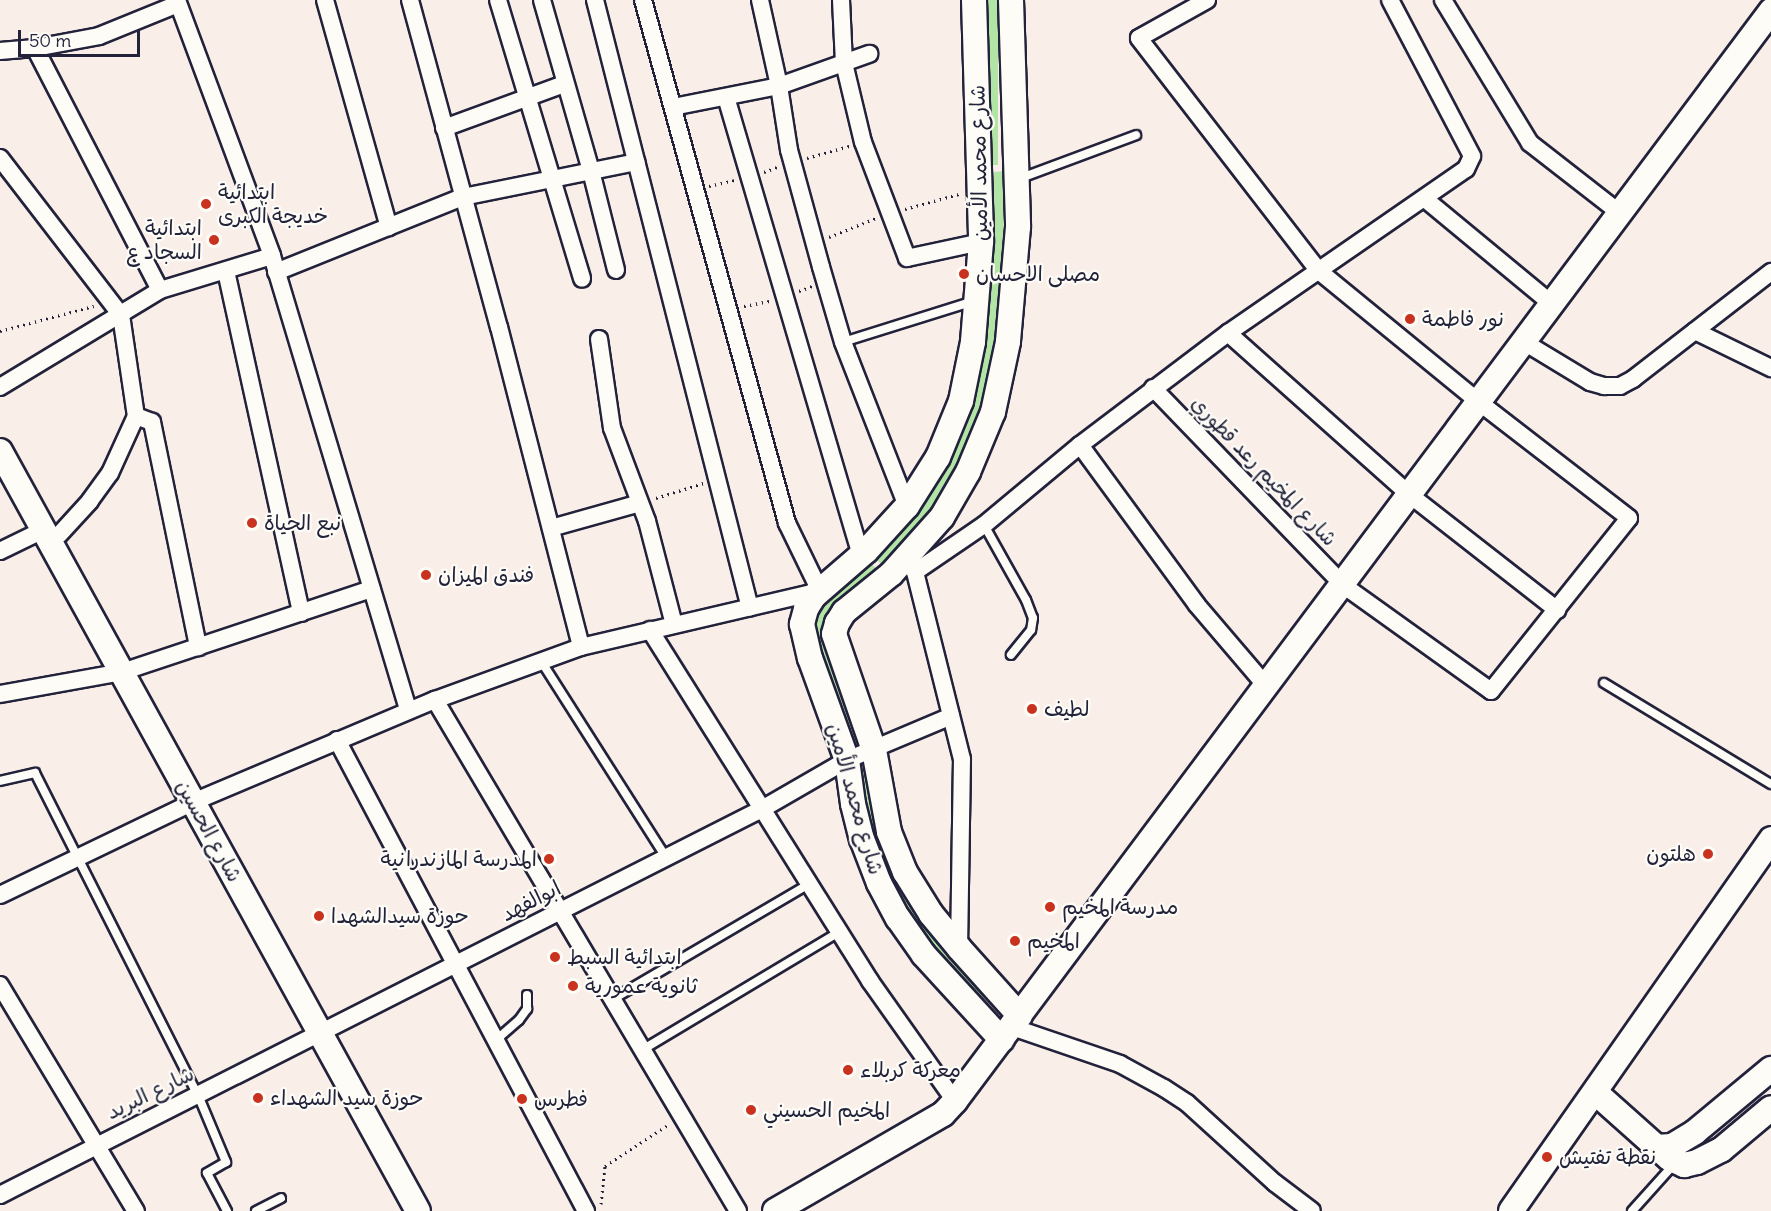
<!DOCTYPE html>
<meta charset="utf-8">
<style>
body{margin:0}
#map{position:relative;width:1771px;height:1211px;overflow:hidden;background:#faeee8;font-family:Delius,"Playpen Sans Arabic",sans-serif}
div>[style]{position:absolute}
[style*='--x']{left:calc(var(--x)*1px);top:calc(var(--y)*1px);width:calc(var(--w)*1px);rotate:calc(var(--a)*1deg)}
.green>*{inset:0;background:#b1e4a5;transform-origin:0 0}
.path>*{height:3px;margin-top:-1.5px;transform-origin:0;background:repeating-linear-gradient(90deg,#22223b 0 1.5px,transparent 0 6px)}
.roads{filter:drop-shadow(2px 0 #22223b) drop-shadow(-2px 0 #22223b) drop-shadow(0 2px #22223b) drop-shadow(0 -2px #22223b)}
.lane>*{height:8px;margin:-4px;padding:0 4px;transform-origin:4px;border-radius:4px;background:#fdfcf7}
.street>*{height:16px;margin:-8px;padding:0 8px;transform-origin:8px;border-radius:8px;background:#fdfcf7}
.secondary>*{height:24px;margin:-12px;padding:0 12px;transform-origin:12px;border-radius:12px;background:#fdfcf7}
.dots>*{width:16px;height:16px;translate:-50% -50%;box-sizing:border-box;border:3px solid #fdfcf7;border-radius:50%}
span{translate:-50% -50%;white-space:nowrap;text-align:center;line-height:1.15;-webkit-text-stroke:4.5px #fdfcf7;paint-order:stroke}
.street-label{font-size:21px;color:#22223b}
.poi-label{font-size:21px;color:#22223b}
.left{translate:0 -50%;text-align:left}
.right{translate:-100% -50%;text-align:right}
.scale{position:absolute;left:18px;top:30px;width:122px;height:27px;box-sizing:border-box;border:3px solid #22223b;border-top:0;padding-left:8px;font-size:18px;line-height:21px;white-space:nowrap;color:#22223b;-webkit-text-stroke:4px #fdfcf7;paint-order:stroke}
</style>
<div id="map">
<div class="green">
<i style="left:986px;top:0;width:12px;height:165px"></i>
<i style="clip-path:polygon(1005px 171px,1002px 275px,996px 331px,990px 379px,975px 435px,925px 519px,884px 567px,877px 560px,923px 503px,950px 459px,970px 413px,983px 358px,994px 172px)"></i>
<i style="clip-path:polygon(872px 564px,879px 572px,829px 614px,822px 628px,861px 747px,852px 750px,813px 630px,816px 613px,823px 605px)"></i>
<i style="clip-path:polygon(864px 767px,877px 835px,901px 893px,987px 996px,980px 1001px,932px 947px,885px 880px,855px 770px)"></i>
</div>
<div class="path">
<i style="--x:807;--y:158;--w:44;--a:-15.9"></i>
<i style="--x:764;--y:172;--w:14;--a:-21"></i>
<i style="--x:709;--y:186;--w:26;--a:-13"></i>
<i style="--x:905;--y:209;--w:56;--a:-15.5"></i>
<i style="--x:829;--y:237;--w:51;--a:-22"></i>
<i style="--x:799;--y:291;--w:14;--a:-21"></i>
<i style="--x:744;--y:306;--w:26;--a:-11"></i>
<i style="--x:0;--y:331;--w:97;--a:-14.9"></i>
<i style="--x:656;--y:498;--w:50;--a:-17.4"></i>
<i style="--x:601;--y:1204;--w:38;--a:-84"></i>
<i style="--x:605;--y:1166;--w:75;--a:-33.1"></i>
</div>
<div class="roads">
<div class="lane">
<i style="--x:1018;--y:179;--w:126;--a:-20.4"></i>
<i style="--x:843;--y:342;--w:137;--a:-17.4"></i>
<i style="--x:984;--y:525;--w:86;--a:60.8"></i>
<i style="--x:1026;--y:600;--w:19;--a:69"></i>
<i style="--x:1033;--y:618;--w:12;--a:99"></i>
<i style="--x:1031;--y:630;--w:32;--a:129"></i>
<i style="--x:541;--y:661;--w:232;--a:57.5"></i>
<i style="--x:1604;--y:683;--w:195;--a:31.2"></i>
<i style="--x:0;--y:781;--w:36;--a:-13"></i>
<i style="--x:35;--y:773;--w:361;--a:63.2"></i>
<i style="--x:198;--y:1095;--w:73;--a:67.3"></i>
<i style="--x:226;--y:1162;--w:22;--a:150"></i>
<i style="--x:207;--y:1173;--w:43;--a:62.2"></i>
<i style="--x:613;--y:999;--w:227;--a:-30.4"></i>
<i style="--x:496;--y:1040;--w:30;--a:-41"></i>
<i style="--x:519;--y:1020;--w:14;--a:-54"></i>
<i style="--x:527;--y:1009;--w:14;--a:-90"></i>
<i style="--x:642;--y:1050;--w:230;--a:-30.9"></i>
<i style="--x:256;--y:1211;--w:28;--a:-27"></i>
<i style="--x:1632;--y:1211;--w:64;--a:-48.1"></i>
</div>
<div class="street">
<i style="--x:177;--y:0;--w:273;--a:69.6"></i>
<i style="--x:272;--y:256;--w:474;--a:73.3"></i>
<i style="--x:325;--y:0;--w:236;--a:74.3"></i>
<i style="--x:410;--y:0;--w:339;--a:74.8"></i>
<i style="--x:499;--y:327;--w:330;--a:75.6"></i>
<i style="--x:498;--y:0;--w:291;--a:73.2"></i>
<i style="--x:542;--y:0;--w:178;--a:74"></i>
<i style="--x:591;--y:171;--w:102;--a:75.8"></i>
<i style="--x:595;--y:0;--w:627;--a:75.7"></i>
<i style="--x:760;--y:0;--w:88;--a:77.5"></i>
<i style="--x:779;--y:86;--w:65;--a:81.1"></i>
<i style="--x:789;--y:150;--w:121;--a:74.7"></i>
<i style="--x:821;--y:267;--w:78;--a:73.7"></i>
<i style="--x:843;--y:342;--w:176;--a:68.7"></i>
<i style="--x:841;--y:0;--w:63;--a:87.3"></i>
<i style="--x:844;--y:63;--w:81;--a:76.5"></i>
<i style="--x:863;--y:142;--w:124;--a:69.2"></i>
<i style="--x:907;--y:258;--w:76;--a:-12.2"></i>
<i style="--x:1443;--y:0;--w:167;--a:58.7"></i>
<i style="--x:1530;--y:143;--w:114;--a:37.9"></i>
<i style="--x:35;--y:48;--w:272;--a:62.7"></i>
<i style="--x:0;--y:51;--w:35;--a:-5"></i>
<i style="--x:35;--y:48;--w:65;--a:-10.6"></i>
<i style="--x:99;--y:36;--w:85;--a:-22.1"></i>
<i style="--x:726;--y:97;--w:478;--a:73.6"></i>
<i style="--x:673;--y:107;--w:108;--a:-11.2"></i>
<i style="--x:779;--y:86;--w:96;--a:-19.6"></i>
<i style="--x:444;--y:128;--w:128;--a:-20.1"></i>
<i style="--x:0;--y:158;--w:198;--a:52.4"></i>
<i style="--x:121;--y:315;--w:102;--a:81.6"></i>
<i style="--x:136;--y:416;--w:63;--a:114.5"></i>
<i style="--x:110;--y:473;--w:34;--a:126"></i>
<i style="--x:90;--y:501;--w:46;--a:132.4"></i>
<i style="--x:1425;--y:199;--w:165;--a:39.6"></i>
<i style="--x:226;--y:271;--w:350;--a:77.6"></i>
<i style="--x:276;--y:272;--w:201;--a:-21.9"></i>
<i style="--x:463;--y:197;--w:177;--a:-11.4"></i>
<i style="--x:1695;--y:331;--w:85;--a:26"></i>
<i style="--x:1228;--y:333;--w:244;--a:41.7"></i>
<i style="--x:1410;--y:495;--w:187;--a:38"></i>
<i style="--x:599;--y:339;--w:90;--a:81.7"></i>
<i style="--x:612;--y:428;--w:99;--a:69.4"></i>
<i style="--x:647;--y:521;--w:107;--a:75.4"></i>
<i style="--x:1524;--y:342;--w:77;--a:31.2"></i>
<i style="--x:1590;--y:382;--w:15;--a:16"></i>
<i style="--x:1604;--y:386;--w:16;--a:0"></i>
<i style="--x:1620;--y:386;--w:15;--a:-28"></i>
<i style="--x:1633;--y:379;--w:175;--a:-37.8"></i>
<i style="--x:0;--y:387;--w:187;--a:-31.2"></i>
<i style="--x:160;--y:290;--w:117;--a:-16.9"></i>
<i style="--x:1153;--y:388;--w:274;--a:46"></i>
<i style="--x:1343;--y:585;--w:182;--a:35.6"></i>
<i style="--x:1491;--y:691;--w:221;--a:-51.4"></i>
<i style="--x:1629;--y:518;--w:190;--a:-142.3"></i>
<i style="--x:1479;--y:402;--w:208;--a:-140.7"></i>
<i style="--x:1318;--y:270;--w:293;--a:-127.7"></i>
<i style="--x:1139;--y:38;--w:78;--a:-29.2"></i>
<i style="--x:136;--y:416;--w:17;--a:21"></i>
<i style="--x:152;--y:422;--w:230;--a:78.4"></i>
<i style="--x:1080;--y:445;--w:198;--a:53.8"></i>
<i style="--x:1197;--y:605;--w:108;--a:49.5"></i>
<i style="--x:551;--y:528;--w:92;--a:-15.7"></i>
<i style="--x:0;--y:551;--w:48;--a:-26"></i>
<i style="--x:911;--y:555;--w:17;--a:77"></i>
<i style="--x:915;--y:572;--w:83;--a:-34.3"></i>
<i style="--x:984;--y:525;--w:125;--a:-39.8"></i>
<i style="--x:1080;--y:445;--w:186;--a:-37.1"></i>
<i style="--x:1228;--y:333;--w:289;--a:-34.6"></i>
<i style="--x:1466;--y:169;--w:14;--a:-65"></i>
<i style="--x:1472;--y:156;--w:176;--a:-117.7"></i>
<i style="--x:915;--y:572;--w:193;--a:75.9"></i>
<i style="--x:962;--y:759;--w:189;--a:90.9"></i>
<i style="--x:650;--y:630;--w:414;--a:57.9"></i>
<i style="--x:870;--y:981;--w:147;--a:54.7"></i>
<i style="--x:0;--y:694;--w:124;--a:-10.2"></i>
<i style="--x:122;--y:672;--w:263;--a:-18.4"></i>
<i style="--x:435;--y:700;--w:594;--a:59.33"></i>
<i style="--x:337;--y:740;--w:533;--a:62.14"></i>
<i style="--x:0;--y:895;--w:214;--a:-25.7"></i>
<i style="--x:193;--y:802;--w:263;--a:-22.9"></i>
<i style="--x:435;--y:700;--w:155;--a:-20"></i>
<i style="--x:581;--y:647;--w:245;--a:-13.2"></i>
<i style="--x:820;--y:591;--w:76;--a:-115.9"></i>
<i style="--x:787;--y:523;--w:542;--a:-105.39"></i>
<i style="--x:0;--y:985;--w:264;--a:59"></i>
<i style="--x:1012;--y:1027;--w:114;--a:18.9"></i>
<i style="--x:1120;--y:1064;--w:50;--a:28.6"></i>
<i style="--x:1164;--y:1088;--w:27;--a:33"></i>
<i style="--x:1187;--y:1103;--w:119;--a:42.3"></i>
<i style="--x:1275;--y:1183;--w:46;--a:37.1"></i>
<i style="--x:0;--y:1195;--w:854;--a:-26.87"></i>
<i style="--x:762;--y:809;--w:98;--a:-30"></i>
<i style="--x:847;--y:760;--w:113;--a:-22.9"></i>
</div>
<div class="secondary">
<i style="--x:974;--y:0;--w:242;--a:88.3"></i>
<i style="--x:981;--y:242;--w:100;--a:94.6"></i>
<i style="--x:973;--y:342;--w:60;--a:101.5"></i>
<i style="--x:961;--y:401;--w:61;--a:112.3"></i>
<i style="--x:938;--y:457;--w:58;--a:122.3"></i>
<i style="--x:907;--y:506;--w:61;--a:132.3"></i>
<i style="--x:866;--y:551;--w:69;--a:139.1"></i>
<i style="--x:814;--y:596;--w:15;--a:122"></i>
<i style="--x:806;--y:609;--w:16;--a:105"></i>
<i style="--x:802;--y:624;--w:35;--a:77"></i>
<i style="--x:810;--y:658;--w:109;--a:70.1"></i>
<i style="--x:847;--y:760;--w:44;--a:82.2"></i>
<i style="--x:853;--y:804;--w:36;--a:76"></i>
<i style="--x:862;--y:839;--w:47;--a:68.9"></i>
<i style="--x:879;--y:883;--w:40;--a:62"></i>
<i style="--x:898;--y:918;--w:45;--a:54.9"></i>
<i style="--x:924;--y:955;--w:115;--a:47.5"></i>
<i style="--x:1011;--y:0;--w:227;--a:88.2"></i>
<i style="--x:1018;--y:227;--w:115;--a:95"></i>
<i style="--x:1008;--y:342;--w:72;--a:102.1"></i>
<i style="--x:993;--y:412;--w:65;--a:112.6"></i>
<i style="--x:968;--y:472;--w:52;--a:120"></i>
<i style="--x:942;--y:517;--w:76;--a:131.8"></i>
<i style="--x:891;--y:574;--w:60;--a:141"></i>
<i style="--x:844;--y:612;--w:13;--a:122"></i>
<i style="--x:837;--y:623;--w:11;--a:105"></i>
<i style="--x:834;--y:634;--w:123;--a:71"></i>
<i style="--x:874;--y:750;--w:83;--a:79.6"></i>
<i style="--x:889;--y:832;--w:43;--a:68.2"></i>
<i style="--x:905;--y:872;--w:49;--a:58.2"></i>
<i style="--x:931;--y:914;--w:44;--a:50.5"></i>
<i style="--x:959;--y:948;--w:91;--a:48.1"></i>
<i style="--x:0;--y:451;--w:867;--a:61.19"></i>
<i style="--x:1596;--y:1093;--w:98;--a:41.7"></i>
<i style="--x:1669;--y:1158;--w:17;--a:25"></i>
<i style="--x:1684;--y:1165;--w:13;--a:-13"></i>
<i style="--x:1697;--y:1162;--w:27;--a:-27"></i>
<i style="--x:1721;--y:1150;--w:65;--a:-40"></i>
<i style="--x:1656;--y:1147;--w:16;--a:-4"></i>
<i style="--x:1672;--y:1146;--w:27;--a:-31"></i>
<i style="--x:1695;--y:1132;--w:99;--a:-39.7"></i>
<i style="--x:775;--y:1211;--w:194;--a:-30"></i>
<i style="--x:943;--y:1114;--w:18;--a:-47"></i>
<i style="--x:955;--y:1101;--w:1362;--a:-53.18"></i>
<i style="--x:1511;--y:1211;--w:454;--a:-55"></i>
</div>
</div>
<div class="dots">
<i style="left:206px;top:204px;background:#c8321e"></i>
<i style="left:214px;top:240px;background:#c8321e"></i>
<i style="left:964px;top:274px;background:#c8321e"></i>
<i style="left:1410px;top:319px;background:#c8321e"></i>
<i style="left:252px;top:523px;background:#c8321e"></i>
<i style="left:426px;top:575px;background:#c8321e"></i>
<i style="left:1032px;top:709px;background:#c8321e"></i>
<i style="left:1708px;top:854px;background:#c8321e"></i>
<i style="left:549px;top:859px;background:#c8321e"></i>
<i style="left:1050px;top:907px;background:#c8321e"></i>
<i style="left:319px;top:916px;background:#c8321e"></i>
<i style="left:1015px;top:941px;background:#c8321e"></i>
<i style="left:555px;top:957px;background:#c8321e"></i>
<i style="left:573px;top:986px;background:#c8321e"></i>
<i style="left:848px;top:1070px;background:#c8321e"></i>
<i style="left:258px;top:1098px;background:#c8321e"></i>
<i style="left:522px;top:1099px;background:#c8321e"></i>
<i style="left:751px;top:1110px;background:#c8321e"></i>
<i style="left:1547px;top:1157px;background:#c8321e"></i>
</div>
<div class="street-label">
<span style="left:979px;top:163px;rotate:-91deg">شارع محمد الأمين</span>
<span style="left:1264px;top:471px;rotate:46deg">شارع المخيم رعد قطوري</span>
<span style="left:855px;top:799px;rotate:74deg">شارع محمد الأمين</span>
<span style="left:209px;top:831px;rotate:61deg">شارع الحسين</span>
<span style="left:531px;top:901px;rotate:-27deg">ابوالفهد</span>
<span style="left:150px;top:1093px;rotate:-26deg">شارع البريد</span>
</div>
<div class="poi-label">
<span class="left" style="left:218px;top:204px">ابتدائية<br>خديجة الكبرى</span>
<span class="right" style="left:202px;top:240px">ابتدائية<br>السجاد ع</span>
<span class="left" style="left:976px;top:274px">مصلى الاحسان</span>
<span class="left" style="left:1422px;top:319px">نور فاطمة</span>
<span class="left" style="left:264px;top:523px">نبع الحياة</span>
<span class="left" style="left:438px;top:575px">فندق الميزان</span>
<span class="left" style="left:1044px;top:709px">لطيف</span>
<span class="right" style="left:1696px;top:854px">هلتون</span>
<span class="right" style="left:537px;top:859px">المدرسة المازندرانية</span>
<span class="left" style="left:1062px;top:907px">مدرسة المخيم</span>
<span class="left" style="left:331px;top:916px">حوزة سيدالشهدا</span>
<span class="left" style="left:1027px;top:941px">المخيم</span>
<span class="left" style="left:567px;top:957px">ابتدائية السبط</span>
<span class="left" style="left:585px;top:986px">ثانوية عمورية</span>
<span class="left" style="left:860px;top:1070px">معركة كربلاء</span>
<span class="left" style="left:270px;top:1098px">حوزة سيد الشهداء</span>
<span class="left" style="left:534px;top:1099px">فطرس</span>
<span class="left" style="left:763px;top:1110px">المخيم الحسيني</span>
<span class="left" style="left:1559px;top:1157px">نقطة تفتيش</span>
</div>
<div class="scale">50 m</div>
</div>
